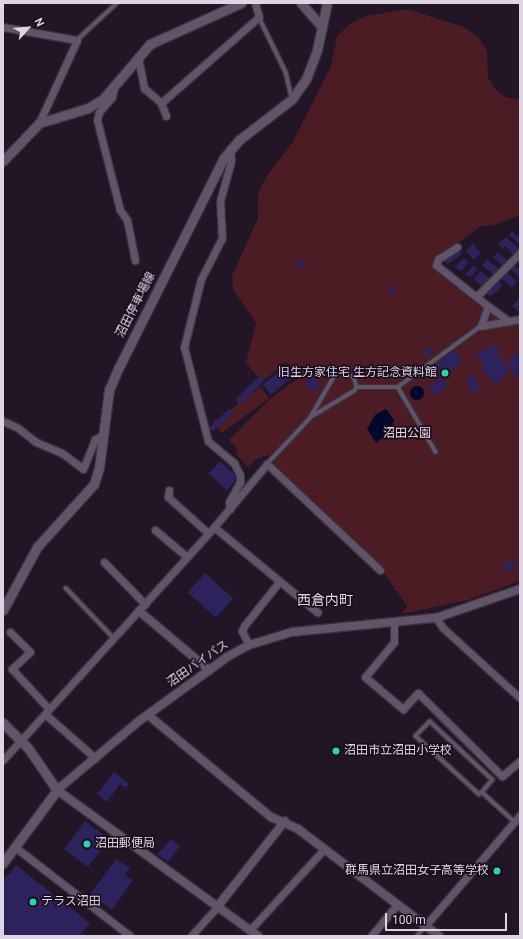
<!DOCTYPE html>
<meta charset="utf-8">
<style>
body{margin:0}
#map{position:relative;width:523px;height:939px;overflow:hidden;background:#211526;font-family:Roboto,"Noto Sans JP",sans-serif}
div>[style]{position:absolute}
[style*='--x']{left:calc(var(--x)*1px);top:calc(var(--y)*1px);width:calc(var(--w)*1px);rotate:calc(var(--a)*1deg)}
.green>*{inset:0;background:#4b1c24;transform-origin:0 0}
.water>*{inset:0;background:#00082d}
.round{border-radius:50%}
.building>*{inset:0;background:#2c225c;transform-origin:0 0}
.roads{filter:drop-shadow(1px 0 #39313d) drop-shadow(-1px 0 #39313d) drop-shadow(0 1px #39313d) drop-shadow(0 -1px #39313d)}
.service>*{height:3.5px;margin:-1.75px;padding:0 1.75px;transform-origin:1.75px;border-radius:1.75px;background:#625468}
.minor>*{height:7px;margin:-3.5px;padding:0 3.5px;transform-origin:3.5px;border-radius:3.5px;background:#625468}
.tertiary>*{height:8px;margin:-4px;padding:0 4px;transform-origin:4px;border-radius:4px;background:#625468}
.secondary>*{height:9px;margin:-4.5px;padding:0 4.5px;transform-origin:4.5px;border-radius:4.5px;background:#625468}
.dots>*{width:11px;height:11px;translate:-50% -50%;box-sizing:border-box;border:2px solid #180c1d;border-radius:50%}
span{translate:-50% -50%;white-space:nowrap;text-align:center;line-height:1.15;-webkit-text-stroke:3px #180c1d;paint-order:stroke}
.street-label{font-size:12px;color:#ddd5e1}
.poi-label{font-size:12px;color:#ddd5e1}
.right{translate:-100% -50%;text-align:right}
.left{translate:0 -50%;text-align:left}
.park-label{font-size:12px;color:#f0d8da}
.quarter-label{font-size:14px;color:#ddd5e1}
.frame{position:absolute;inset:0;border:4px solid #ddd5e1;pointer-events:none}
.north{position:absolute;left:8px;top:8px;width:40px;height:40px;-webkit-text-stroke:3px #180c1d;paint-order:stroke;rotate:63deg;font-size:11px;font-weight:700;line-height:16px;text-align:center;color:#ddd5e1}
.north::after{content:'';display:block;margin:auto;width:14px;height:18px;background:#ddd5e1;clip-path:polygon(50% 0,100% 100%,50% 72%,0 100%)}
.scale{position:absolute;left:385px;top:913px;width:122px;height:18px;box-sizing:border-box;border:2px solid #ddd5e1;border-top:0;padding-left:5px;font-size:12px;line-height:14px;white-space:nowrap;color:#ddd5e1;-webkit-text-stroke:3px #180c1d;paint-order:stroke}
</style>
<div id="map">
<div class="green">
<i style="clip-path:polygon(407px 9px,464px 27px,479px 38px,487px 51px,488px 77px,494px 88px,505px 97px,520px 100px,520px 215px,494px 225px,481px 226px,437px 258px,443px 270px,520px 324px,520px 581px,468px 600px,402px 614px,407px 606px,382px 570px,276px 469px,274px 460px,268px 455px,258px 458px,248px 467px,235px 453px,238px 450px,229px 440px,272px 397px,299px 378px,289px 364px,285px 363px,267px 378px,260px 379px,246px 363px,256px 323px,233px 289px,232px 276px,258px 218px,258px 194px,266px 177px,292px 143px,331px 66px,337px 36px,351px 23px,366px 16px)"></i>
<i style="left:261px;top:387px;width:14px;height:59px;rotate:54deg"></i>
</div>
<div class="water">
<i class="round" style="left:410px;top:386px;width:14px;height:14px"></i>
<i style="clip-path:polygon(386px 409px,394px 420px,390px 431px,376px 443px,367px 429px,376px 414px)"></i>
</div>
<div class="building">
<i style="clip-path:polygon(512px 231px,520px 238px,520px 245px,509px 235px)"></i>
<i style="clip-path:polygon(506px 237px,520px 249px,514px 256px,505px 246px,503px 249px,497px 244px)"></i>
<i style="left:473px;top:244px;width:12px;height:10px;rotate:48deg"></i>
<i style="clip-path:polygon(459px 250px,462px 254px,447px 265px,444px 260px)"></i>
<i style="clip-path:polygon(498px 252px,507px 260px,502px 266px,493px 257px)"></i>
<i style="clip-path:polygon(464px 258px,469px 262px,461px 272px,455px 267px)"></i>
<i style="left:487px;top:259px;width:16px;height:8px;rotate:40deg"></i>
<i style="clip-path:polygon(302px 260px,305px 266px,298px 269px,295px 264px)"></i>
<i style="left:473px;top:265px;width:6px;height:12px;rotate:39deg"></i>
<i style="clip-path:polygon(514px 265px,520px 270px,519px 277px,510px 269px)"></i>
<i style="left:481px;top:271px;width:11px;height:11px;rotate:41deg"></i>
<i style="left:506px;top:272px;width:15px;height:8px;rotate:42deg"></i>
<i style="clip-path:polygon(497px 280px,503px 286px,490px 297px,486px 293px)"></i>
<i style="left:392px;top:286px;width:7px;height:5px;rotate:74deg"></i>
<i style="clip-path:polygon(519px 298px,520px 300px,519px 312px,512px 306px)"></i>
<i style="clip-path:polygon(494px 343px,509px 373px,496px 384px,481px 368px,484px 366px,476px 355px)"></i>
<i style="clip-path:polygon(432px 347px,433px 353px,424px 356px,423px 350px)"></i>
<i style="left:454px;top:350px;width:15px;height:23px;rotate:53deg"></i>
<i style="clip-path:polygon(520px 350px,520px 375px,515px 377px,507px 361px)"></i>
<i style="left:287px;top:365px;width:13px;height:31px;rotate:51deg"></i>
<i style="clip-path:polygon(473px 374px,480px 389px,473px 394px,466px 378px)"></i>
<i style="left:260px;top:375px;width:7px;height:35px;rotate:45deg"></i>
<i style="left:311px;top:376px;width:13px;height:10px;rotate:42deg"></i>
<i style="left:441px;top:377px;width:11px;height:16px;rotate:52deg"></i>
<i style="clip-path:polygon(229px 409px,233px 413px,213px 431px,209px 428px)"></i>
<i style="left:220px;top:461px;width:25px;height:17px;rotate:43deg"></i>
<i style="left:513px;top:560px;width:7px;height:12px;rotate:63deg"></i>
<i style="left:205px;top:573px;width:38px;height:26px;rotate:42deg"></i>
<i style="clip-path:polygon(114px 772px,129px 784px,125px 788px,120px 784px,107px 802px,97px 794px)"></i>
<i style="left:85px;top:821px;width:30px;height:35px;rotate:37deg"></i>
<i style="clip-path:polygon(171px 839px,180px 846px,168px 862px,157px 854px)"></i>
<i style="clip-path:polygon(116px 859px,130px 868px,125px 875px,133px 880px,112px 910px,90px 894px)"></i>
<i style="clip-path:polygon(16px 865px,90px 923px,79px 936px,3px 936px,3px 881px)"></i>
</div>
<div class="roads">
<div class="service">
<i style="--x:259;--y:17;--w:61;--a:63.9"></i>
<i style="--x:286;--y:72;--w:27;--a:77"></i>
<i style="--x:77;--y:40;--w:54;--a:-42.8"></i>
<i style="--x:357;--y:387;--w:41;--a:0"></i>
<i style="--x:398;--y:387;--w:103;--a:-36.3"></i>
<i style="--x:398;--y:387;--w:75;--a:59.7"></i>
<i style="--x:267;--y:464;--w:63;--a:-46.9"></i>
<i style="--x:310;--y:418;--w:52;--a:-60"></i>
<i style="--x:336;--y:373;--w:6;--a:-18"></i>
<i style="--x:342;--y:371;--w:13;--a:27"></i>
<i style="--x:354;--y:377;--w:10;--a:73"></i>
<i style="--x:357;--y:387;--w:4;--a:117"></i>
<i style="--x:355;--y:391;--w:52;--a:149"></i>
<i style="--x:66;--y:588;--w:69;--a:46.2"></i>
<i style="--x:482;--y:792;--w:16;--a:-50"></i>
<i style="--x:492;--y:780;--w:85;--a:-136.9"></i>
<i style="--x:430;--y:722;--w:20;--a:135"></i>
<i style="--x:416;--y:736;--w:86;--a:42.6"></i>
<i style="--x:479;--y:794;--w:4;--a:-34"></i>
<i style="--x:482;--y:792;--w:43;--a:42.2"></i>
<i style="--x:417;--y:936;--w:13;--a:-51"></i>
</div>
<div class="minor">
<i style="--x:3;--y:27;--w:75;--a:10"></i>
<i style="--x:77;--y:40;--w:91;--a:114.6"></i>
<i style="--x:138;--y:57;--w:32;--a:79"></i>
<i style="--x:144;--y:88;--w:23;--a:41"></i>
<i style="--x:161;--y:103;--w:14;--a:69"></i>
<i style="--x:114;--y:88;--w:9;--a:103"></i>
<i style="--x:112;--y:97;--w:20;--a:131"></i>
<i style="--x:99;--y:112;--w:8;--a:104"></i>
<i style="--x:97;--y:120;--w:93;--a:75.7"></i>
<i style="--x:120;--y:210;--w:12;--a:55"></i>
<i style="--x:127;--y:220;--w:41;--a:78.7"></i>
<i style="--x:161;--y:103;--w:130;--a:-41.3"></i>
<i style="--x:259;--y:17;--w:15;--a:-106"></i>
<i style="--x:457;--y:247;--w:22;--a:148"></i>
<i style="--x:438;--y:259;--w:6;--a:108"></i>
<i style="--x:436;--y:265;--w:66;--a:38.3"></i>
<i style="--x:478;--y:295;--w:59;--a:-45"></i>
<i style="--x:481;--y:326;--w:21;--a:-71"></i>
<i style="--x:488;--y:306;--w:26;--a:36"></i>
<i style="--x:481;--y:326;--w:40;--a:-10"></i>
<i style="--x:3;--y:421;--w:17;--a:25"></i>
<i style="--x:18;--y:428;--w:23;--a:38"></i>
<i style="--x:36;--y:442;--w:28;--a:23"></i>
<i style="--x:62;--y:453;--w:26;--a:37"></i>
<i style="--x:83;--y:469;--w:32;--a:-68"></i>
<i style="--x:95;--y:439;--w:9;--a:-27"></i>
<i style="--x:169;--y:490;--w:7;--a:98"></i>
<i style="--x:168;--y:497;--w:54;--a:42"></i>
<i style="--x:230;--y:509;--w:7;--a:-98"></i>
<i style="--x:229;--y:502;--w:23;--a:-61"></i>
<i style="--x:240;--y:482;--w:7;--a:-90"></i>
<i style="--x:240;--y:475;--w:13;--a:-117"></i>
<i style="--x:234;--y:463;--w:34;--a:-140"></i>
<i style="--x:208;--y:441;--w:97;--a:-104.3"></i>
<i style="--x:184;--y:347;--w:70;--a:-76"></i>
<i style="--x:201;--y:279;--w:46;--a:-62.9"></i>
<i style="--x:222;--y:238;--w:37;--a:-93"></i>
<i style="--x:220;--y:201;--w:41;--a:-74.6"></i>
<i style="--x:231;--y:161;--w:12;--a:-95"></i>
<i style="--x:214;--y:527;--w:134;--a:39.5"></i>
<i style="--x:155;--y:530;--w:40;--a:40"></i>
<i style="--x:104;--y:562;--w:59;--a:45.7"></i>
<i style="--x:436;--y:618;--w:12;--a:55"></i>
<i style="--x:443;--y:628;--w:104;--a:42.3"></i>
<i style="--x:394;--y:622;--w:20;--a:90"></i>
<i style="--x:394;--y:642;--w:45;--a:129.6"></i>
<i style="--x:365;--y:677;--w:50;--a:40.1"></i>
<i style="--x:403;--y:709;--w:22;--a:-47"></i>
<i style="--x:418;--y:693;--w:118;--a:44.7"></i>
<i style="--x:502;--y:776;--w:23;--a:-40"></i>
<i style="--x:10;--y:632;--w:28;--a:45"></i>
<i style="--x:30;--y:652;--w:25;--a:137"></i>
<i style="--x:12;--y:669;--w:54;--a:47.2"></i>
<i style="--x:249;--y:645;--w:16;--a:-117"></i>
<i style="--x:242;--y:631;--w:5;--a:-68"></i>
<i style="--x:244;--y:626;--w:56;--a:-51.5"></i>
<i style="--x:45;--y:714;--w:67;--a:41.3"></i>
<i style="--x:3;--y:760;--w:314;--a:-47.8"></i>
<i style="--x:214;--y:527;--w:82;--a:-49.9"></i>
<i style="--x:267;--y:464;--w:155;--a:43.2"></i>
<i style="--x:15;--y:847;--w:145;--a:37.7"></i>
<i style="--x:425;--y:926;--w:146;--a:-49.4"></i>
<i style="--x:250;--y:930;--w:110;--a:-47.6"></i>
<i style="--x:191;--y:936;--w:40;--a:-48"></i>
<i style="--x:371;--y:936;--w:40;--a:-50"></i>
</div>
<div class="tertiary">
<i style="--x:139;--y:611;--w:92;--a:40.1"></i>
<i style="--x:148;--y:715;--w:160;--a:39.7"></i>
<i style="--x:271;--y:817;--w:30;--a:24"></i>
<i style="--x:298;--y:829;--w:177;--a:37.2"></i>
<i style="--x:218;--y:906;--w:108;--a:-51.8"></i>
<i style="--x:258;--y:936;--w:248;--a:-144"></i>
<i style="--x:57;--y:790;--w:107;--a:-40.1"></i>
<i style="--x:139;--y:721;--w:109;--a:-36"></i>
<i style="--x:227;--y:657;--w:25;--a:-29"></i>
<i style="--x:249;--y:645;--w:45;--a:-16.8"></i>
<i style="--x:292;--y:632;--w:145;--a:-5.6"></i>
<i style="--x:436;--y:618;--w:89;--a:-19"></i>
</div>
<div class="secondary">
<i style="--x:301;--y:3;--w:32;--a:49"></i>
<i style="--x:3;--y:161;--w:52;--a:-46.5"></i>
<i style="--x:39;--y:123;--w:51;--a:-17"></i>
<i style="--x:88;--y:108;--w:17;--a:-31"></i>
<i style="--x:103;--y:99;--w:72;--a:-49.5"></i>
<i style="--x:150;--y:44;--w:100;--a:-24.3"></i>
<i style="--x:3;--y:610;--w:72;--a:-61.6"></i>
<i style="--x:37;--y:547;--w:85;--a:-47.9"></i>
<i style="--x:94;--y:484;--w:17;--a:-73"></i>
<i style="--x:99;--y:468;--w:79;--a:-82.7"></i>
<i style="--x:109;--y:390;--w:25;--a:-67"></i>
<i style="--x:119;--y:367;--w:233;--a:-63.4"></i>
<i style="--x:223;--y:159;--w:25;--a:-50"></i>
<i style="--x:239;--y:140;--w:67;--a:-37.7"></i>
<i style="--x:292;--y:99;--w:24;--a:-55"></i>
<i style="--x:306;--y:79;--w:31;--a:-69"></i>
<i style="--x:317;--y:50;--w:48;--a:-78"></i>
<i style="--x:3;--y:723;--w:35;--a:45"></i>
<i style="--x:28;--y:748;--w:51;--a:55.4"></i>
<i style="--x:57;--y:790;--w:91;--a:126.5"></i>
</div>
</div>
<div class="dots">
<i style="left:445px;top:373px;background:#24d5af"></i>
<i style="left:336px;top:751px;background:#24d5af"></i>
<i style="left:87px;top:844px;background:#24d5af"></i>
<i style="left:497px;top:871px;background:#24d5af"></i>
<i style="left:33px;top:902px;background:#24d5af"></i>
</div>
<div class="street-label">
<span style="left:136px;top:305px;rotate:-63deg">沼田停車場線</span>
<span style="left:198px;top:664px;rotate:-35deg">沼田バイパス</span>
</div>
<div class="poi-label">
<span class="right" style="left:437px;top:373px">旧生方家住宅 生方記念資料館</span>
<span class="left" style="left:344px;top:751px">沼田市立沼田小学校</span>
<span class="left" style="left:95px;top:844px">沼田郵便局</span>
<span class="right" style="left:489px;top:871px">群馬県立沼田女子高等学校</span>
<span class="left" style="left:41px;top:902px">テラス沼田</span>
</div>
<div class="park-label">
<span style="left:407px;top:434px">沼田公園</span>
</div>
<div class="quarter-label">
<span style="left:325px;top:600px">西倉内町</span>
</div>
<div class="frame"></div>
<div class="north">N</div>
<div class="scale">100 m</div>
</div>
